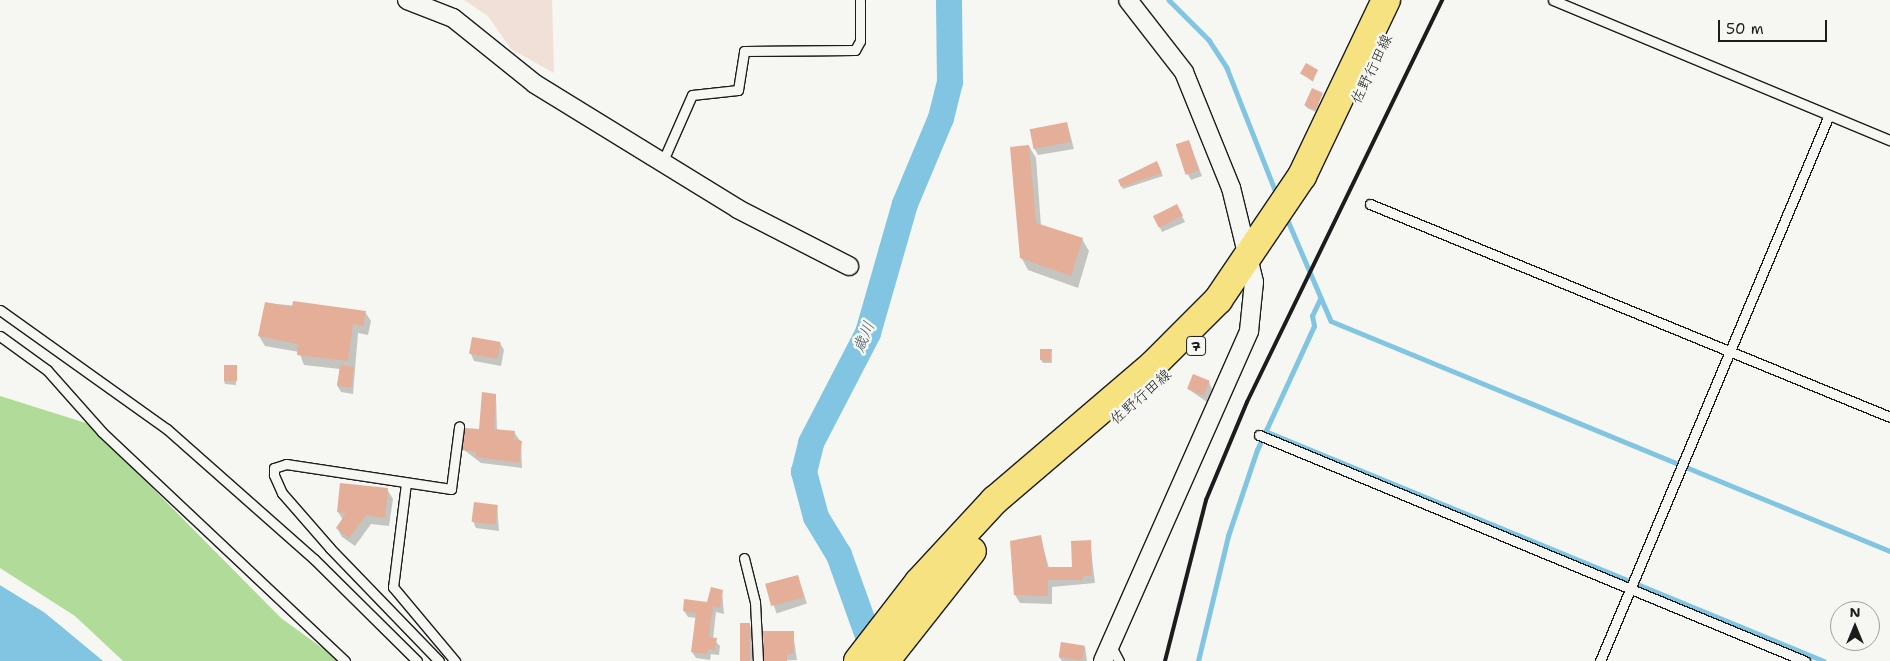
<!DOCTYPE html>
<meta charset="utf-8">
<style>
body{margin:0}
#map{position:relative;width:1890px;height:661px;overflow:hidden;background:#f6f6f2;font-family:"Shantell Sans","Klee One",sans-serif}
div>[style]{position:absolute}
[style*='--x']{left:calc(var(--x)*1px);top:calc(var(--y)*1px);width:calc(var(--w)*1px);rotate:calc(var(--a)*1deg)}
.built>*{inset:0;background:#f1e0d7}
.green>*{inset:0;background:#b0db99}
.water>*{inset:0;background:#81c5e2}
.pier>*{inset:0;background:#f6f6f2}
.shadow>*{inset:0;background:#0003;transform-origin:0 0}
.stream>*{height:4.5px;margin:-2.25px;padding:0 2.25px;transform-origin:2.25px;border-radius:2.25px;background:#81c5e2}
.river>*{height:26px;margin:-13px;padding:0 13px;transform-origin:13px;border-radius:13px;background:#81c5e2}
.building>*{inset:0;background:#e4ae98;transform-origin:0 0}
.roads{filter:drop-shadow(1px 0 #1c1c1c) drop-shadow(-1px 0 #1c1c1c) drop-shadow(0 1px #1c1c1c) drop-shadow(0 -1px #1c1c1c)}
.service>*{height:9px;margin:-4.5px;padding:0 4.5px;transform-origin:4.5px;border-radius:4.5px;background:#f6f6f2}
.minor>*{height:18px;margin:-9px;padding:0 9px;transform-origin:9px;border-radius:9px;background:#f6f6f2}
.primary>*{height:28px;margin:-14px;padding:0 14px;transform-origin:14px;border-radius:14px;background:#f7e281}
.rail>*{height:4px;margin:-2px;padding:0 2px;transform-origin:2px;border-radius:2px;background:#1c1c1c}
span{translate:-50% -50%;white-space:nowrap;text-align:center;line-height:1.15;-webkit-text-stroke:5px #f6f6f2;paint-order:stroke}
.shield-label span{padding:1px 4px;background:#f6f6f2;border:1px solid;border-radius:4px;-webkit-text-stroke-width:0}
.shield-label{font-size:14px;color:#1c1c1c;font-weight:700}
.street-label{font-size:15px;color:#1c1c1c}
.water-label{font-size:16px;color:#3f5761;font-style:italic}
.north{position:absolute;left:1830px;top:601px;width:50px;height:50px;box-sizing:border-box;background:#f6f6f2;border:1px solid #9f9f9c;border-radius:50%;rotate:0deg;font-size:14px;font-weight:700;line-height:20px;text-align:center;color:#1c1c1c}
.north::after{content:'';display:block;margin:auto;width:18px;height:22px;background:#1c1c1c;clip-path:polygon(50% 0,100% 100%,50% 72%,0 100%)}
.scale{position:absolute;left:1718px;top:20px;width:109px;height:22px;box-sizing:border-box;border:2px solid #1c1c1c;border-top:0;padding-left:6px;font-size:15px;line-height:18px;white-space:nowrap;color:#1c1c1c;-webkit-text-stroke:4px #f6f6f2;paint-order:stroke}
</style>
<div id="map">
<div class="built">
<i style="clip-path:polygon(464px 0,552px 0,554px 73px,511px 49px,488px 16px)"></i>
</div>
<div class="green">
<i style="clip-path:polygon(0 396px,89px 424px,281px 618px,340px 661px,123px 661px,75px 616px,0 568px)"></i>
</div>
<div class="water">
<i style="clip-path:polygon(0 585px,44px 612px,103px 661px,0 661px)"></i>
</div>
<div class="pier">
<i style="clip-path:polygon(1px 583px,45px 610px,106px 661px,44px 612px,0 585px)"></i>
</div>
<div class="shadow">
<i style="clip-path:polygon(1317px 70px,1313px 82px,1302px 73px)"></i>
<i style="clip-path:polygon(1322px 94px,1316px 112px,1307px 108px,1305px 105px)"></i>
<i style="clip-path:polygon(1067px 123px,1074px 149px,1038px 155px,1034px 148px)"></i>
<i style="clip-path:polygon(1189px 141px,1202px 176px,1191px 180px,1187px 173px)"></i>
<i style="clip-path:polygon(1029px 146px,1036px 158px,1041px 226px,1082px 239px,1089px 251px,1078px 288px,1028px 270px,1021px 257px)"></i>
<i style="clip-path:polygon(1156px 163px,1163px 176px,1123px 189px,1122px 187px)"></i>
<i style="clip-path:polygon(1179px 210px,1185px 222px,1162px 232px,1154px 215px)"></i>
<i style="clip-path:polygon(266px 303px,365px 312px,371px 321px,368px 335px,358px 333px,353px 394px,341px 392px,337px 385px,340px 369px,304px 365px,299px 352px,265px 346px,259px 336px)"></i>
<i style="clip-path:polygon(500px 343px,504px 350px,501px 366px,474px 361px,471px 354px)"></i>
<i style="clip-path:polygon(1051px 350px,1052px 363px,1043px 363px,1041px 360px)"></i>
<i style="clip-path:polygon(236px 367px,236px 385px,225px 384px,224px 381px)"></i>
<i style="clip-path:polygon(1209px 382px,1212px 389px,1207px 402px,1188px 389px)"></i>
<i style="clip-path:polygon(496px 395px,497px 430px,514px 432px,521px 442px,522px 468px,481px 463px,464px 450px,480px 431px)"></i>
<i style="clip-path:polygon(387px 489px,393px 499px,389px 526px,371px 524px,355px 546px,342px 537px,337px 528px,343px 520px,338px 512px)"></i>
<i style="clip-path:polygon(497px 506px,499px 531px,476px 528px,473px 521px)"></i>
<i style="clip-path:polygon(1040px 536px,1049px 568px,1073px 568px,1090px 542px,1095px 583px,1052px 587px,1052px 604px,1020px 603px,1015px 595px)"></i>
<i style="left:798px;top:576px;width:29px;height:32px;rotate:72deg"></i>
<i style="clip-path:polygon(722px 591px,724px 614px,716px 612px,713px 639px,720px 646px,719px 655px,711px 654px,710px 660px,696px 658px,692px 652px,696px 618px,688px 617px,684px 611px,708px 603px)"></i>
<i style="clip-path:polygon(749px 624px,752px 630px,754px 661px,744px 660px)"></i>
<i style="clip-path:polygon(793px 633px,797px 660px,766px 661px)"></i>
<i style="clip-path:polygon(1085px 647px,1087px 661px,1062px 661px,1059px 657px)"></i>
</div>
<div class="stream">
<i style="--x:1169;--y:0;--w:57;--a:45"></i>
<i style="--x:1209;--y:40;--w:33;--a:57"></i>
<i style="--x:1227;--y:68;--w:136;--a:68.5"></i>
<i style="--x:1286;--y:216;--w:114;--a:66.8"></i>
<i style="--x:1331;--y:321;--w:604;--a:22.36"></i>
<i style="--x:1265;--y:431;--w:604;--a:22.36"></i>
<i style="--x:1198;--y:661;--w:129;--a:-76.5"></i>
<i style="--x:1228;--y:536;--w:91;--a:-71.4"></i>
<i style="--x:1257;--y:450;--w:136;--a:-65.3"></i>
<i style="--x:1314;--y:326;--w:10;--a:-101"></i>
<i style="--x:1312;--y:316;--w:19;--a:-65"></i>
</div>
<div class="river">
<i style="--x:877;--y:661;--w:113;--a:-109.7"></i>
<i style="--x:839;--y:555;--w:44;--a:-121.2"></i>
<i style="--x:816;--y:517;--w:47;--a:-104.9"></i>
<i style="--x:804;--y:472;--w:30;--a:-76"></i>
<i style="--x:811;--y:443;--w:124;--a:-62.6"></i>
<i style="--x:868;--y:333;--w:134;--a:-74"></i>
<i style="--x:905;--y:204;--w:93;--a:-67.3"></i>
<i style="--x:941;--y:118;--w:37;--a:-76"></i>
<i style="--x:950;--y:82;--w:82;--a:-90.7"></i>
</div>
<div class="building">
<i style="left:1306px;top:63px;width:14px;height:12px;rotate:30deg"></i>
<i style="left:1312px;top:88px;width:12px;height:19px;rotate:24deg"></i>
<i style="left:1067px;top:122px;width:20px;height:38px;rotate:79deg"></i>
<i style="left:1189px;top:140px;width:32px;height:14px;rotate:72deg"></i>
<i style="clip-path:polygon(1029px 145px,1036px 223px,1083px 238px,1071px 276px,1020px 258px,1010px 147px)"></i>
<i style="clip-path:polygon(1157px 161px,1162px 173px,1121px 187px,1118px 180px)"></i>
<i style="left:1177px;top:204px;width:13px;height:27px;rotate:63deg"></i>
<i style="clip-path:polygon(293px 301px,366px 311px,363px 326px,353px 324px,348px 361px,297px 355px,298px 344px,258px 336px,265px 302px,292px 307px)"></i>
<i style="left:472px;top:337px;width:29px;height:17px;rotate:10deg"></i>
<i style="clip-path:polygon(1040px 349px,1052px 349px,1051px 361px,1040px 360px)"></i>
<i style="left:224px;top:365px;width:13px;height:16px"></i>
<i style="left:340px;top:365px;width:14px;height:21px;rotate:8deg"></i>
<i style="left:1193px;top:374px;width:18px;height:16px;rotate:22deg"></i>
<i style="clip-path:polygon(482px 392px,496px 394px,494px 429px,515px 431px,514px 439px,522px 441px,519px 463px,476px 457px,476px 452px,462px 450px,465px 428px,479px 429px)"></i>
<i style="clip-path:polygon(340px 483px,388px 488px,385px 518px,366px 515px,349px 538px,336px 528px,346px 513px,337px 512px)"></i>
<i style="left:474px;top:502px;width:24px;height:20px;rotate:7deg"></i>
<i style="clip-path:polygon(1041px 535px,1047px 567px,1072px 567px,1071px 541px,1091px 540px,1092px 576px,1083px 576px,1083px 580px,1048px 580px,1048px 596px,1014px 595px,1010px 541px)"></i>
<i style="left:798px;top:575px;width:23px;height:34px;rotate:75deg"></i>
<i style="clip-path:polygon(711px 587px,723px 590px,720px 608px,713px 606px,709px 637px,717px 638px,715px 650px,708px 649px,707px 654px,691px 652px,696px 613px,683px 611px,684px 599px,707px 602px)"></i>
<i style="left:740px;top:623px;width:10px;height:38px"></i>
<i style="clip-path:polygon(763px 631px,794px 631px,794px 654px,787px 654px,787px 661px,764px 661px)"></i>
<i style="left:1061px;top:642px;width:24px;height:15px;rotate:9deg"></i>
</div>
<div class="roads">
<div class="service">
<i style="--x:1553;--y:0;--w:365;--a:22.6"></i>
<i style="--x:662;--y:163;--w:74;--a:-66.2"></i>
<i style="--x:692;--y:95;--w:46;--a:-6.2"></i>
<i style="--x:738;--y:90;--w:39;--a:-81"></i>
<i style="--x:744;--y:51;--w:111;--a:-0.5"></i>
<i style="--x:855;--y:50;--w:10;--a:-61"></i>
<i style="--x:860;--y:41;--w:41;--a:-90"></i>
<i style="--x:1370;--y:204;--w:562;--a:22.27"></i>
<i style="--x:0;--y:310;--w:205;--a:35.5"></i>
<i style="--x:167;--y:429;--w:196;--a:41.5"></i>
<i style="--x:314;--y:559;--w:145;--a:44.7"></i>
<i style="--x:0;--y:336;--w:58;--a:35.9"></i>
<i style="--x:47;--y:370;--w:83;--a:48.4"></i>
<i style="--x:102;--y:432;--w:334;--a:43.3"></i>
<i style="--x:1259;--y:435;--w:591;--a:22.49"></i>
<i style="--x:406;--y:483;--w:105;--a:97.1"></i>
<i style="--x:393;--y:587;--w:97;--a:50"></i>
<i style="--x:744;--y:558;--w:45;--a:76"></i>
<i style="--x:755;--y:602;--w:59;--a:87.1"></i>
<i style="--x:1111;--y:646;--w:17;--a:62"></i>
<i style="--x:439;--y:661;--w:157;--a:-134"></i>
<i style="--x:330;--y:548;--w:73;--a:-131.1"></i>
<i style="--x:282;--y:493;--w:20;--a:-114"></i>
<i style="--x:274;--y:475;--w:7;--a:-90"></i>
<i style="--x:274;--y:468;--w:13;--a:-18"></i>
<i style="--x:286;--y:464;--w:167;--a:8.6"></i>
<i style="--x:451;--y:489;--w:63;--a:-82.6"></i>
<i style="--x:1600;--y:661;--w:592;--a:-67.25"></i>
</div>
<div class="minor">
<i style="--x:407;--y:0;--w:49;--a:21.4"></i>
<i style="--x:453;--y:18;--w:105;--a:38.8"></i>
<i style="--x:535;--y:84;--w:238;--a:31.6"></i>
<i style="--x:738;--y:209;--w:125;--a:27.2"></i>
<i style="--x:1103;--y:661;--w:361;--a:-66.1"></i>
<i style="--x:1249;--y:331;--w:49;--a:-84.2"></i>
<i style="--x:1254;--y:282;--w:97;--a:-103.7"></i>
<i style="--x:1231;--y:188;--w:125;--a:-112.1"></i>
<i style="--x:1184;--y:72;--w:91;--a:-127.9"></i>
</div>
<div class="primary">
<i style="--x:858;--y:661;--w:100;--a:-52.3"></i>
<i style="--x:919;--y:582;--w:112;--a:-47.2"></i>
<i style="--x:995;--y:500;--w:209;--a:-40.5"></i>
<i style="--x:1154;--y:364;--w:91;--a:-45"></i>
<i style="--x:1218;--y:300;--w:150;--a:-55.9"></i>
<i style="--x:1302;--y:176;--w:195;--a:-64.5"></i>
<i style="--x:885;--y:661;--w:140;--a:-51.7"></i>
</div>
</div>
<div class="rail">
<i style="--x:1165;--y:661;--w:166;--a:-75.7"></i>
<i style="--x:1206;--y:500;--w:106;--a:-67.3"></i>
<i style="--x:1247;--y:402;--w:447;--a:-64.1"></i>
</div>
<div class="shield-label">
<span style="left:1196px;top:346px">7</span>
</div>
<div class="street-label">
<span style="left:1372px;top:69px;rotate:-64deg">佐野行田線</span>
<span style="left:1141px;top:397px;rotate:-41deg">佐野行田線</span>
</div>
<div class="water-label">
<span style="left:864px;top:337px;rotate:-67deg">歳川</span>
</div>
<div class="north">N</div>
<div class="scale">50 m</div>
</div>
